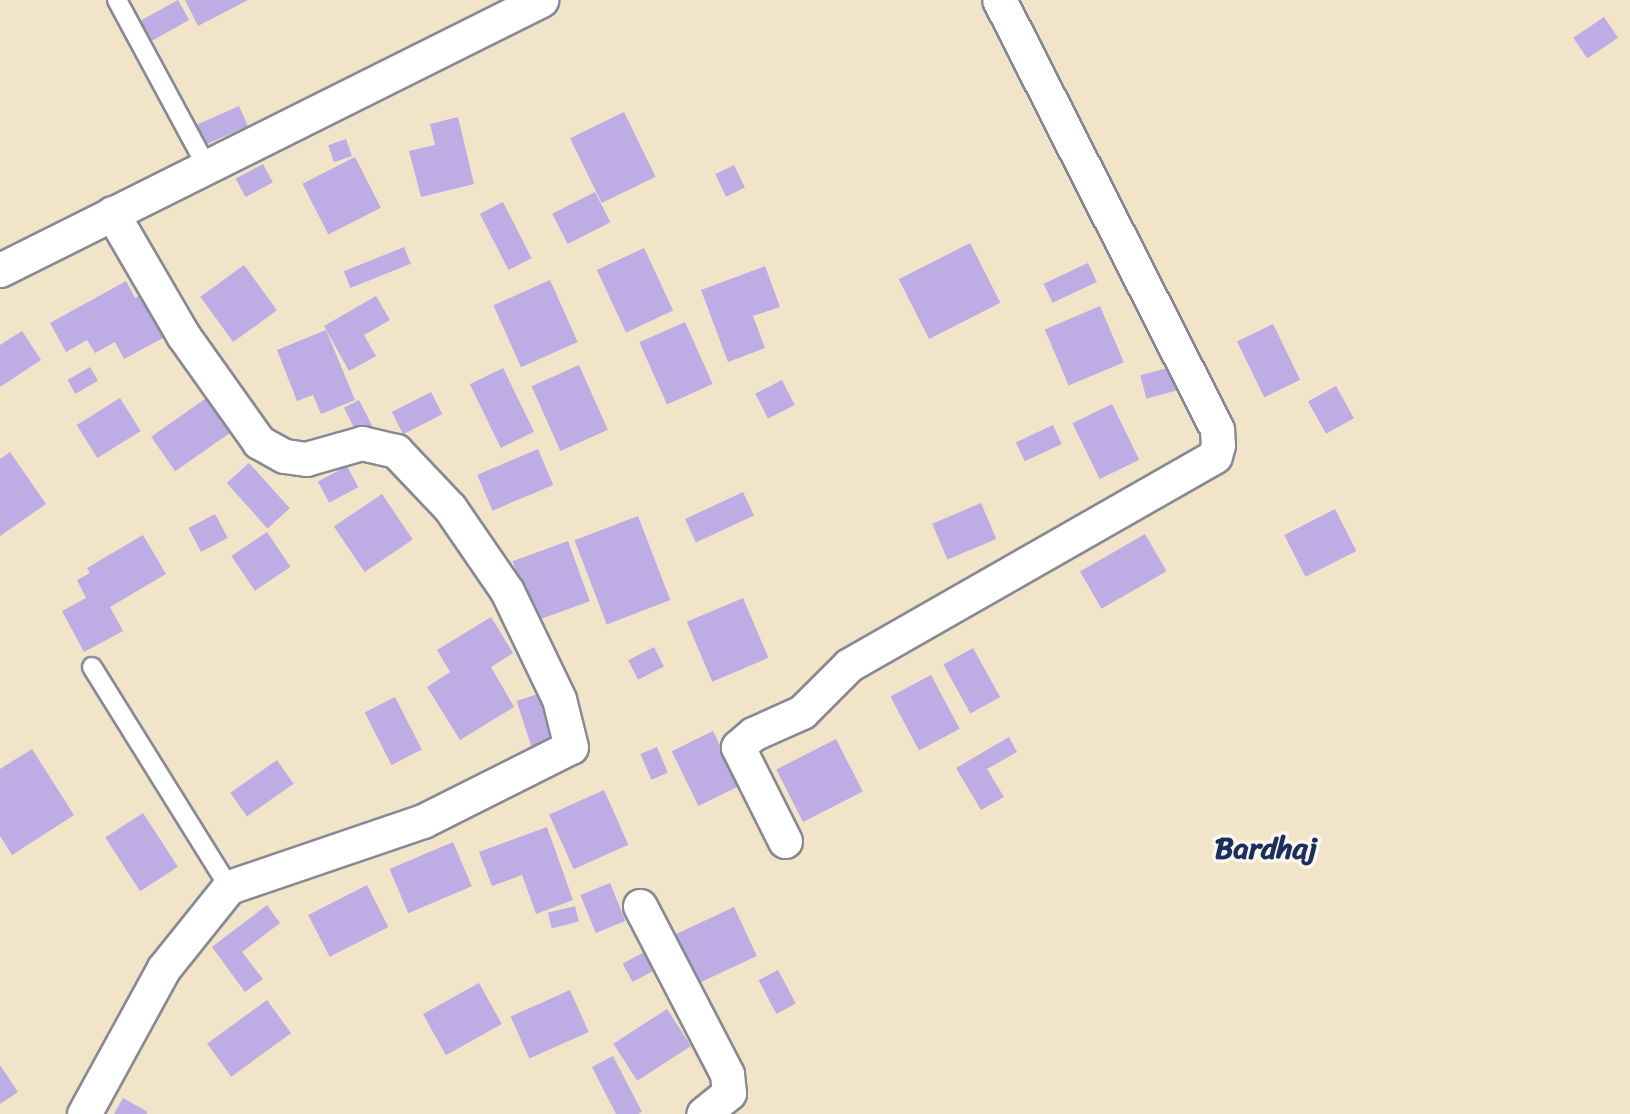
<!DOCTYPE html>
<style>
body{margin:0}
#map{position:relative;width:1630px;height:1114px;overflow:hidden;background:#f2e4c9;font-family:Sriracha,sans-serif}
div>[style]{position:absolute}
[style*='--x']{left:calc(var(--x)*1px);top:calc(var(--y)*1px);width:calc(var(--w)*1px);rotate:calc(var(--a)*1deg)}
.building>*{inset:0;background:#beace4;transform-origin:0 0}
.roads{filter:drop-shadow(2px 0 #868a94) drop-shadow(-2px 0 #868a94) drop-shadow(0 2px #868a94) drop-shadow(0 -2px #868a94)}
.service>*{height:18px;margin:-9px;padding:0 9px;transform-origin:9px;border-radius:9px;background:#fff}
.minor>*{height:33px;margin:-16.5px;padding:0 16.5px;transform-origin:16.5px;border-radius:16.5px;background:#fff}
span{translate:-50% -50%;white-space:nowrap;text-align:center;line-height:1.15;-webkit-text-stroke:7px #fbf7ec;paint-order:stroke}
.quarter-label{font-size:30px;color:#1b2f5e;font-weight:700}
</style>
<div id="map">
<div class="building">
<i style="left:178px;top:0;width:23px;height:43px;rotate:61deg"></i>
<i style="clip-path:polygon(185px 0,248px 0,198px 26px)"></i>
<i style="left:1604px;top:17px;width:25px;height:37px;rotate:56deg"></i>
<i style="left:239px;top:106px;width:22px;height:48px;rotate:66deg"></i>
<i style="left:624px;top:112px;width:72px;height:60px;rotate:64deg"></i>
<i style="clip-path:polygon(458px 117px,474px 184px,421px 197px,409px 151px,435px 145px,430px 124px)"></i>
<i style="left:346px;top:139px;width:18px;height:19px;rotate:71deg"></i>
<i style="left:355px;top:157px;width:57px;height:59px;rotate:63deg"></i>
<i style="left:263px;top:164px;width:21px;height:31px;rotate:62deg"></i>
<i style="left:734px;top:165px;width:25px;height:21px;rotate:64deg"></i>
<i style="left:595px;top:192px;width:34px;height:48px;rotate:63deg"></i>
<i style="left:503px;top:202px;width:63px;height:26px;rotate:63deg"></i>
<i style="left:970px;top:243px;width:67px;height:80px;rotate:63deg"></i>
<i style="left:404px;top:247px;width:18px;height:65px;rotate:68deg"></i>
<i style="left:644px;top:248px;width:69px;height:52px;rotate:65deg"></i>
<i style="left:1088px;top:263px;width:21px;height:49px;rotate:65deg"></i>
<i style="left:244px;top:265px;width:56px;height:54px;rotate:54deg"></i>
<i style="clip-path:polygon(765px 266px,780px 307px,753px 316px,765px 348px,728px 362px,701px 290px)"></i>
<i style="left:550px;top:280px;width:68px;height:62px;rotate:66deg"></i>
<i style="clip-path:polygon(126px 281px,135px 298px,150px 289px,174px 332px,124px 359px,115px 342px,95px 353px,87px 340px,66px 352px,50px 323px)"></i>
<i style="clip-path:polygon(376px 296px,390px 320px,364px 335px,376px 356px,349px 371px,324px 326px)"></i>
<i style="left:1100px;top:306px;width:61px;height:60px;rotate:67deg"></i>
<i style="left:685px;top:322px;width:68px;height:50px;rotate:66deg"></i>
<i style="left:1273px;top:324px;width:62px;height:40px;rotate:64deg"></i>
<i style="clip-path:polygon(326px 330px,355px 400px,321px 414px,313px 395px,297px 401px,277px 350px)"></i>
<i style="clip-path:polygon(22px 331px,41px 360px,0 387px,0 345px)"></i>
<i style="left:579px;top:365px;width:71px;height:52px;rotate:66deg"></i>
<i style="left:1175px;top:366px;width:24px;height:36px;rotate:75deg"></i>
<i style="left:90px;top:367px;width:16px;height:26px;rotate:60deg"></i>
<i style="left:503px;top:368px;width:71px;height:37px;rotate:64deg"></i>
<i style="left:782px;top:380px;width:28px;height:30px;rotate:63deg"></i>
<i style="left:1336px;top:386px;width:37px;height:32px;rotate:61deg"></i>
<i style="left:215px;top:392px;width:42px;height:78px;rotate:55deg"></i>
<i style="left:431px;top:392px;width:25px;height:44px;rotate:63deg"></i>
<i style="left:120px;top:398px;width:39px;height:51px;rotate:58deg"></i>
<i style="left:359px;top:400px;width:33px;height:17px;rotate:63deg"></i>
<i style="left:1112px;top:404px;width:62px;height:44px;rotate:64deg"></i>
<i style="left:1053px;top:425px;width:21px;height:41px;rotate:65deg"></i>
<i style="left:538px;top:449px;width:39px;height:66px;rotate:67deg"></i>
<i style="clip-path:polygon(10px 452px,46px 504px,0 536px,0 459px)"></i>
<i style="left:249px;top:463px;width:61px;height:30px;rotate:48deg"></i>
<i style="left:347px;top:466px;width:24px;height:33px;rotate:62deg"></i>
<i style="left:743px;top:492px;width:26px;height:64px;rotate:65deg"></i>
<i style="left:382px;top:494px;width:55px;height:58px;rotate:56deg"></i>
<i style="left:981px;top:503px;width:39px;height:53px;rotate:67deg"></i>
<i style="left:1335px;top:509px;width:47px;height:57px;rotate:63deg"></i>
<i style="left:215px;top:514px;width:27px;height:30px;rotate:62deg"></i>
<i style="left:638px;top:516px;width:90px;height:68px;rotate:69deg"></i>
<i style="left:267px;top:532px;width:42px;height:43px;rotate:56deg"></i>
<i style="left:1145px;top:534px;width:43px;height:75px;rotate:60deg"></i>
<i style="clip-path:polygon(143px 535px,166px 574px,110px 607px,123px 631px,84px 652px,62px 611px,86px 598px,77px 580px,90px 573px,87px 568px)"></i>
<i style="left:568px;top:541px;width:64px;height:59px;rotate:70deg"></i>
<i style="left:743px;top:598px;width:65px;height:61px;rotate:67deg"></i>
<i style="clip-path:polygon(491px 617px,513px 653px,491px 667px,514px 707px,460px 740px,427px 687px,450px 672px,437px 650px)"></i>
<i style="left:654px;top:647px;width:22px;height:29px;rotate:63deg"></i>
<i style="left:973px;top:648px;width:56px;height:34px;rotate:61deg"></i>
<i style="left:931px;top:675px;width:61px;height:46px;rotate:62deg"></i>
<i style="left:547px;top:691px;width:54px;height:32px;rotate:72deg"></i>
<i style="left:395px;top:697px;width:59px;height:34px;rotate:63deg"></i>
<i style="left:713px;top:731px;width:61px;height:46px;rotate:64deg"></i>
<i style="clip-path:polygon(1009px 737px,1017px 752px,987px 769px,1004px 797px,981px 810px,956px 768px)"></i>
<i style="left:836px;top:739px;width:59px;height:67px;rotate:63deg"></i>
<i style="left:657px;top:747px;width:28px;height:18px;rotate:67deg"></i>
<i style="clip-path:polygon(32px 749px,74px 815px,12px 855px,0 836px,0 769px)"></i>
<i style="left:277px;top:760px;width:29px;height:57px;rotate:55deg"></i>
<i style="left:604px;top:790px;width:60px;height:60px;rotate:66deg"></i>
<i style="left:143px;top:813px;width:64px;height:45px;rotate:57deg"></i>
<i style="clip-path:polygon(547px 827px,573px 900px,536px 914px,522px 875px,492px 886px,479px 852px)"></i>
<i style="left:453px;top:842px;width:48px;height:69px;rotate:67deg"></i>
<i style="left:610px;top:883px;width:41px;height:32px;rotate:68deg"></i>
<i style="left:367px;top:885px;width:47px;height:66px;rotate:63deg"></i>
<i style="clip-path:polygon(267px 905px,280px 923px,242px 952px,263px 979px,245px 992px,212px 947px)"></i>
<i style="left:575px;top:906px;width:16px;height:28px;rotate:76deg"></i>
<i style="left:734px;top:907px;width:54px;height:71px;rotate:65deg"></i>
<i style="left:650px;top:949px;width:21px;height:31px;rotate:62deg"></i>
<i style="left:778px;top:970px;width:38px;height:22px;rotate:62deg"></i>
<i style="left:479px;top:983px;width:47px;height:64px;rotate:61deg"></i>
<i style="left:570px;top:990px;width:46px;height:65px;rotate:66deg"></i>
<i style="left:267px;top:1000px;width:41px;height:74px;rotate:54deg"></i>
<i style="left:667px;top:1009px;width:44px;height:64px;rotate:57deg"></i>
<i style="clip-path:polygon(613px 1056px,642px 1112px,638px 1114px,616px 1114px,592px 1067px)"></i>
<i style="clip-path:polygon(0 1065px,18px 1092px,0 1104px)"></i>
<i style="clip-path:polygon(123px 1098px,148px 1112px,146px 1114px,114px 1114px)"></i>
</div>
<div class="roads">
<div class="service">
<i style="--x:117;--y:0;--w:192;--a:61.7"></i>
<i style="--x:92;--y:667;--w:259;--a:58.1"></i>
</div>
<div class="minor">
<i style="--x:0;--y:270;--w:605;--a:-26.52"></i>
<i style="--x:785;--y:841;--w:105;--a:-116.6"></i>
<i style="--x:738;--y:747;--w:20;--a:-41"></i>
<i style="--x:753;--y:734;--w:54;--a:-24.2"></i>
<i style="--x:802;--y:712;--w:66;--a:-45"></i>
<i style="--x:849;--y:665;--w:421;--a:-29.7"></i>
<i style="--x:1215;--y:456;--w:11;--a:-75"></i>
<i style="--x:1218;--y:445;--w:16;--a:-94"></i>
<i style="--x:1217;--y:429;--w:481;--a:-116.9"></i>
<i style="--x:640;--y:906;--w:189;--a:62.6"></i>
<i style="--x:727;--y:1074;--w:19;--a:84"></i>
<i style="--x:729;--y:1093;--w:33;--a:141"></i>
<i style="--x:84;--y:1114;--w:166;--a:-61.3"></i>
<i style="--x:164;--y:968;--w:104;--a:-51.3"></i>
<i style="--x:229;--y:887;--w:205;--a:-18.8"></i>
<i style="--x:423;--y:821;--w:165;--a:-26.6"></i>
<i style="--x:571;--y:747;--w:49;--a:-104"></i>
<i style="--x:559;--y:699;--w:120;--a:-115.7"></i>
<i style="--x:507;--y:591;--w:101;--a:-124.5"></i>
<i style="--x:450;--y:508;--w:79;--a:-133.5"></i>
<i style="--x:396;--y:451;--w:35;--a:-167"></i>
<i style="--x:362;--y:443;--w:58;--a:164.1"></i>
<i style="--x:306;--y:459;--w:22;--a:-172"></i>
<i style="--x:284;--y:456;--w:29;--a:-151"></i>
<i style="--x:259;--y:442;--w:131;--a:-125.4"></i>
<i style="--x:183;--y:335;--w:141;--a:-120.2"></i>
</div>
</div>
<div class="quarter-label">
<span style="left:1266px;top:848px">Bardhaj</span>
</div>
</div>
